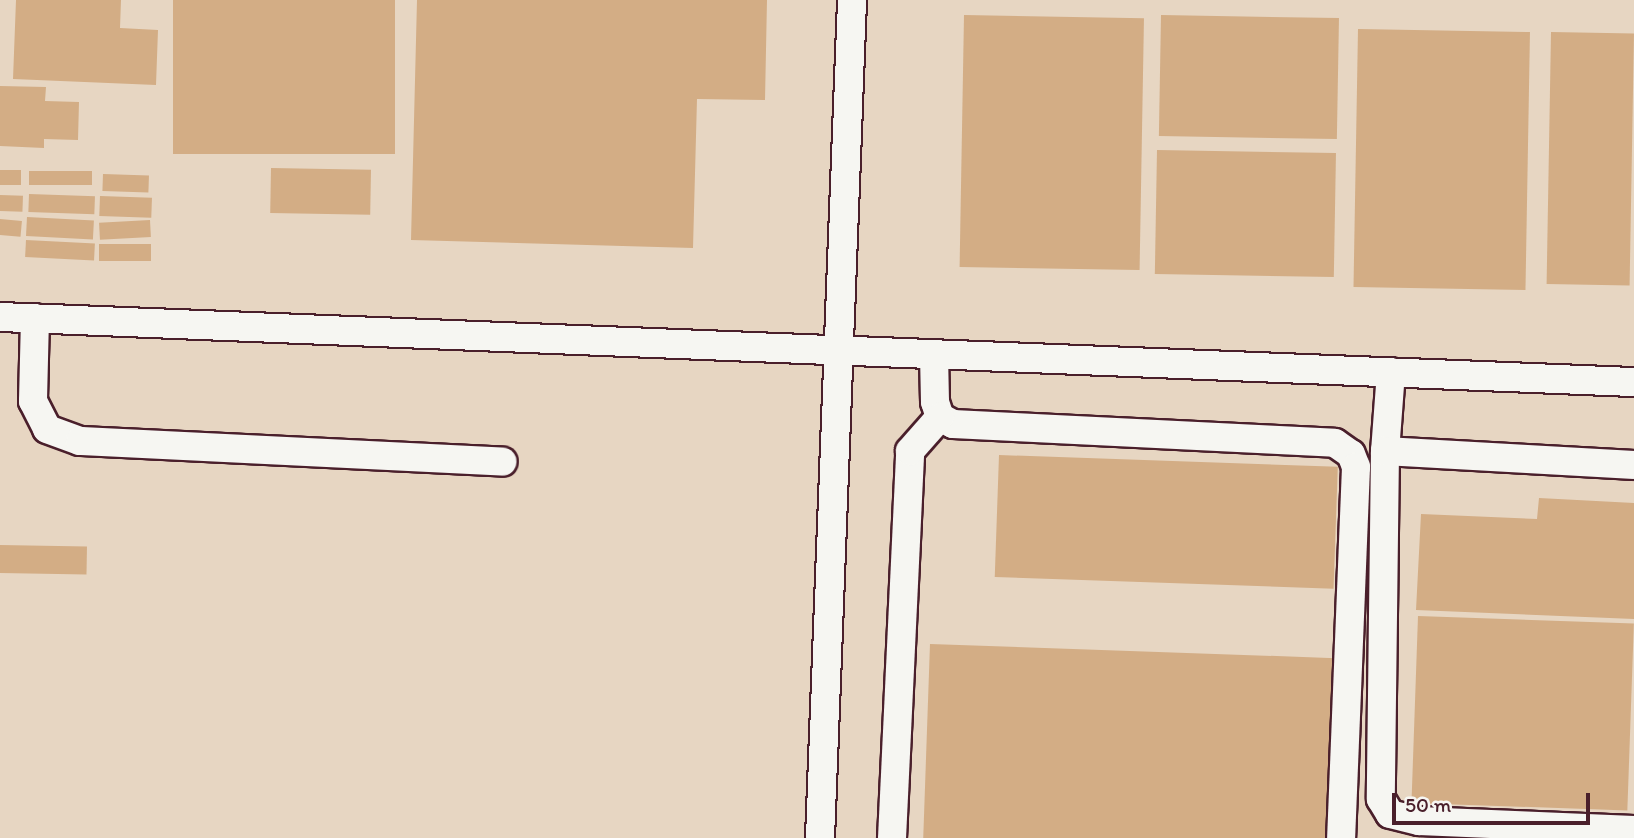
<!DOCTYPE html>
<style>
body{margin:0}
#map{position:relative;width:1634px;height:838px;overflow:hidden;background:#efe7dc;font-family:Itim,sans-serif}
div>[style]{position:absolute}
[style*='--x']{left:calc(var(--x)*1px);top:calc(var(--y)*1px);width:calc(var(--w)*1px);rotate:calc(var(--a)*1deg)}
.built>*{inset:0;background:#e7d6c2;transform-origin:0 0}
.building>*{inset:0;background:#d3ad85;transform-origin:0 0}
.roads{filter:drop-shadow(2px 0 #4a1f2b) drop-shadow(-2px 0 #4a1f2b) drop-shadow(0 2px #4a1f2b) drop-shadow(0 -2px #4a1f2b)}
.minor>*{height:28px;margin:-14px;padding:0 14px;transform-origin:14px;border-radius:14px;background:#f6f6f2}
span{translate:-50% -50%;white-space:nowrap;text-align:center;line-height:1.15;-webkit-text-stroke:6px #f6f6f2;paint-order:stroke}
.scale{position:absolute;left:1392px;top:793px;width:198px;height:32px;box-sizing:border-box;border:4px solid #4a1f2b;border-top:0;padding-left:9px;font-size:21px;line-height:24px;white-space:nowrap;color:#4a1f2b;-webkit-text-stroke:5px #f6f6f2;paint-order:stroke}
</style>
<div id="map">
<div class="built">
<i style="left:0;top:0;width:1634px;height:838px"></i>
</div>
<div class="building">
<i style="clip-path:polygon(16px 0,121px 0,120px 28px,158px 30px,156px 85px,13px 79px)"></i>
<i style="left:173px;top:0;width:222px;height:154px"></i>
<i style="clip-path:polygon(417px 0,767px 0,765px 100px,697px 99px,693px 248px,411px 240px)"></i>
<i style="left:964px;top:15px;width:180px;height:252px;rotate:1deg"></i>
<i style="left:1161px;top:15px;width:178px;height:121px;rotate:1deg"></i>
<i style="left:1358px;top:29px;width:172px;height:258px;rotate:1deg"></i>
<i style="left:1551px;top:32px;width:83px;height:252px;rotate:1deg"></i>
<i style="clip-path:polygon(0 86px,46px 87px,45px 101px,79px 102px,78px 140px,44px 139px,44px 148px,0 146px)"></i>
<i style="left:1157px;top:150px;width:179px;height:124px;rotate:1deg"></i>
<i style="left:271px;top:168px;width:100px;height:45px;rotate:1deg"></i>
<i style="left:0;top:170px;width:21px;height:15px"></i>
<i style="left:29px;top:171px;width:63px;height:14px"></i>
<i style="left:103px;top:174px;width:46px;height:17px;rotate:2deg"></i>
<i style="left:29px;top:194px;width:66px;height:18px;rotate:2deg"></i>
<i style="left:0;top:195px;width:23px;height:16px;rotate:2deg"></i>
<i style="left:100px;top:196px;width:52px;height:20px;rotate:2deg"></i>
<i style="left:27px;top:217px;width:67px;height:19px;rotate:3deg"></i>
<i style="left:0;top:219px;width:22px;height:16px;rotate:5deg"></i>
<i style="left:150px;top:220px;width:17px;height:51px;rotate:87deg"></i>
<i style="left:26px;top:240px;width:69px;height:17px;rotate:3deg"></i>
<i style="left:99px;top:244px;width:52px;height:17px"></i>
<i style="left:999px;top:455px;width:339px;height:122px;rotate:2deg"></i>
<i style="clip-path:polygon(1539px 498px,1634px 503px,1634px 619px,1416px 610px,1421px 514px,1537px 519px)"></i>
<i style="left:0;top:545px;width:87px;height:28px;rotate:1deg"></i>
<i style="left:1418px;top:616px;width:216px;height:187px;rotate:2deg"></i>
<i style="left:930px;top:644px;width:406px;height:194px;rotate:2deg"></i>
</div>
<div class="roads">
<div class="minor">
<i style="--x:0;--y:317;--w:1635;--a:2.28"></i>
<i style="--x:35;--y:318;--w:83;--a:91.4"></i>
<i style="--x:33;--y:401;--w:31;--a:63"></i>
<i style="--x:47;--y:429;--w:35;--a:20"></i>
<i style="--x:80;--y:441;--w:423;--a:2.8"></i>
<i style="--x:934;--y:354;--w:48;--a:88.8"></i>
<i style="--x:935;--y:402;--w:16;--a:72"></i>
<i style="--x:940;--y:417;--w:15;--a:28"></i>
<i style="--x:953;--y:424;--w:382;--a:2.8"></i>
<i style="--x:1335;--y:443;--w:19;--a:35"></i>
<i style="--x:1351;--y:454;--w:14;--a:69"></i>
<i style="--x:1356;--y:467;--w:371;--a:92.3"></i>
<i style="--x:1391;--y:372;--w:79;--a:94.3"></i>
<i style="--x:1385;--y:451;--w:348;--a:90.7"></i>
<i style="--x:1381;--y:799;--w:17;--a:59"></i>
<i style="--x:1390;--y:814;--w:30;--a:14"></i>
<i style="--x:1419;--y:821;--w:215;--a:2.4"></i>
<i style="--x:1385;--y:451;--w:249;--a:3.2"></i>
<i style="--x:820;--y:838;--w:839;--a:-87.81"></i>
<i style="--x:892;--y:838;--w:387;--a:-87.3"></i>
<i style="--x:910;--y:451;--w:45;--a:-48.6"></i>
</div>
</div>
<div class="scale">50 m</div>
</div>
